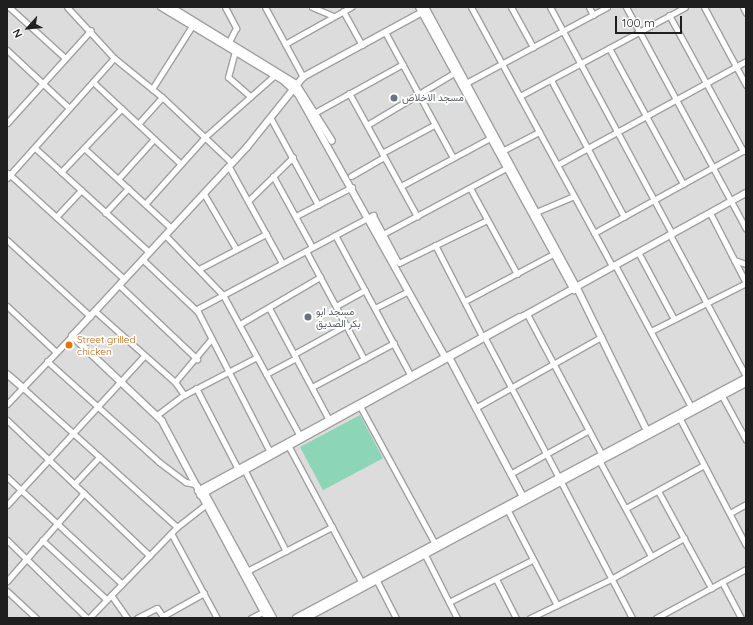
<!DOCTYPE html>
<meta charset="utf-8">
<style>
body{margin:0}
#map{position:relative;width:753px;height:625px;overflow:hidden;background:#efece6;font-family:Quicksand,Vazirmatn,sans-serif}
div>[style]{position:absolute}
[style*='--x']{left:calc(var(--x)*1px);top:calc(var(--y)*1px);width:calc(var(--w)*1px);rotate:calc(var(--a)*1deg)}
.residential>*{inset:0;background:#dddcdc;transform-origin:0 0}
.pitch>*{inset:0;background:#8dd5b7;transform-origin:0 0}
.roads{filter:drop-shadow(1px 0 #a0a0a0) drop-shadow(-1px 0 #a0a0a0) drop-shadow(0 1px #a0a0a0) drop-shadow(0 -1px #a0a0a0)}
.minor>*{height:5px;margin:-2.5px;padding:0 2.5px;transform-origin:2.5px;border-radius:2.5px;background:#fff}
.tertiary>*{height:6px;margin:-3px;padding:0 3px;transform-origin:3px;border-radius:3px;background:#fff}
.dots>*{width:11px;height:11px;translate:-50% -50%;box-sizing:border-box;border:2px solid #fff;border-radius:50%}
span{translate:-50% -50%;white-space:nowrap;text-align:center;line-height:1.15;-webkit-text-stroke:3.5px #fff;paint-order:stroke}
.worship-label{font-size:10px;color:#5b616d}
.left{translate:0 -50%;text-align:left}
.food-label{font-size:10px;color:#c56008}
.frame{position:absolute;inset:0;border:8px solid #1f1f1f;pointer-events:none}
.north{position:absolute;left:8px;top:8px;width:40px;height:40px;-webkit-text-stroke:3px #fff;paint-order:stroke;rotate:243deg;font-size:11px;font-weight:700;line-height:16px;text-align:center;color:#1f1f1f}
.north::after{content:'';display:block;margin:auto;width:14px;height:18px;background:#1f1f1f;clip-path:polygon(50% 0,100% 100%,50% 72%,0 100%)}
.scale{position:absolute;left:615px;top:16px;width:67px;height:18px;box-sizing:border-box;border:2px solid #1f1f1f;border-top:0;padding-left:5px;font-size:12px;line-height:14px;white-space:nowrap;color:#1f1f1f;-webkit-text-stroke:3px #fff;paint-order:stroke}
</style>
<div id="map">
<div class="residential">
<i style="left:7px;top:7px;width:739px;height:611px"></i>
</div>
<div class="pitch">
<i style="left:360px;top:415px;width:49px;height:68px;rotate:62deg"></i>
</div>
<div class="roads">
<div class="minor">
<i style="--x:9;--y:7;--w:76;--a:42.3"></i>
<i style="--x:67;--y:7;--w:69;--a:47.3"></i>
<i style="--x:114;--y:58;--w:62;--a:39.1"></i>
<i style="--x:162;--y:97;--w:96;--a:43.3"></i>
<i style="--x:225;--y:7;--w:24;--a:62"></i>
<i style="--x:236;--y:28;--w:16;--a:117"></i>
<i style="--x:265;--y:7;--w:80;--a:61.5"></i>
<i style="--x:312;--y:7;--w:23;--a:23"></i>
<i style="--x:471;--y:7;--w:295;--a:61.4"></i>
<i style="--x:511;--y:7;--w:46;--a:61.2"></i>
<i style="--x:550;--y:7;--w:258;--a:61.7"></i>
<i style="--x:589;--y:7;--w:9;--a:63"></i>
<i style="--x:626;--y:7;--w:252;--a:61.6"></i>
<i style="--x:704;--y:7;--w:89;--a:61.7"></i>
<i style="--x:743;--y:7;--w:7;--a:63"></i>
<i style="--x:343;--y:11;--w:39;--a:61"></i>
<i style="--x:669;--y:15;--w:155;--a:61.4"></i>
<i style="--x:385;--y:32;--w:143;--a:61.6"></i>
<i style="--x:285;--y:44;--w:76;--a:-29.3"></i>
<i style="--x:609;--y:48;--w:155;--a:61.4"></i>
<i style="--x:7;--y:50;--w:85;--a:43.1"></i>
<i style="--x:235;--y:51;--w:27;--a:105"></i>
<i style="--x:228;--y:77;--w:30;--a:41"></i>
<i style="--x:551;--y:80;--w:155;--a:61.9"></i>
<i style="--x:93;--y:82;--w:120;--a:43"></i>
<i style="--x:466;--y:83;--w:160;--a:-28.3"></i>
<i style="--x:152;--y:89;--w:75;--a:-57.6"></i>
<i style="--x:349;--y:93;--w:141;--a:61.1"></i>
<i style="--x:520;--y:96;--w:187;--a:-28.3"></i>
<i style="--x:316;--y:112;--w:99;--a:-28.9"></i>
<i style="--x:271;--y:119;--w:98;--a:61.3"></i>
<i style="--x:7;--y:123;--w:125;--a:-47.9"></i>
<i style="--x:138;--y:124;--w:36;--a:-48"></i>
<i style="--x:367;--y:125;--w:101;--a:-30.9"></i>
<i style="--x:35;--y:148;--w:154;--a:42.4"></i>
<i style="--x:84;--y:148;--w:118;--a:42.6"></i>
<i style="--x:502;--y:151;--w:42;--a:-27.2"></i>
<i style="--x:382;--y:153;--w:59;--a:-28.3"></i>
<i style="--x:557;--y:165;--w:216;--a:-28.8"></i>
<i style="--x:229;--y:167;--w:110;--a:61.1"></i>
<i style="--x:61;--y:172;--w:88;--a:-46.4"></i>
<i style="--x:8;--y:173;--w:157;--a:42.4"></i>
<i style="--x:273;--y:176;--w:81;--a:61.2"></i>
<i style="--x:351;--y:176;--w:38;--a:-30"></i>
<i style="--x:7;--y:178;--w:161;--a:-48.3"></i>
<i style="--x:118;--y:179;--w:54;--a:-48"></i>
<i style="--x:401;--y:186;--w:101;--a:-28.3"></i>
<i style="--x:470;--y:188;--w:98;--a:61.3"></i>
<i style="--x:204;--y:194;--w:64;--a:59.8"></i>
<i style="--x:248;--y:201;--w:63;--a:-44.4"></i>
<i style="--x:145;--y:204;--w:91;--a:-48.1"></i>
<i style="--x:206;--y:136;--w:94;--a:-41.5"></i>
<i style="--x:536;--y:212;--w:41;--a:-22.8"></i>
<i style="--x:105;--y:213;--w:34;--a:-47"></i>
<i style="--x:296;--y:216;--w:63;--a:-27.4"></i>
<i style="--x:56;--y:217;--w:37;--a:-47"></i>
<i style="--x:594;--y:233;--w:174;--a:-28.9"></i>
<i style="--x:383;--y:234;--w:140;--a:-28.2"></i>
<i style="--x:165;--y:235;--w:83;--a:46"></i>
<i style="--x:223;--y:295;--w:161;--a:61.4"></i>
<i style="--x:335;--y:235;--w:160;--a:61.7"></i>
<i style="--x:670;--y:235;--w:160;--a:61.7"></i>
<i style="--x:7;--y:240;--w:113;--a:42.5"></i>
<i style="--x:435;--y:245;--w:102;--a:62.7"></i>
<i style="--x:306;--y:251;--w:123;--a:61.8"></i>
<i style="--x:638;--y:252;--w:76;--a:61.8"></i>
<i style="--x:142;--y:259;--w:77;--a:43.4"></i>
<i style="--x:198;--y:312;--w:157;--a:62.8"></i>
<i style="--x:734;--y:260;--w:13;--a:18"></i>
<i style="--x:399;--y:263;--w:98;--a:-26"></i>
<i style="--x:615;--y:265;--w:161;--a:61.8"></i>
<i style="--x:199;--y:269;--w:76;--a:-27.6"></i>
<i style="--x:119;--y:285;--w:108;--a:43.5"></i>
<i style="--x:465;--y:301;--w:100;--a:-28.1"></i>
<i style="--x:7;--y:306;--w:67;--a:43.2"></i>
<i style="--x:336;--y:306;--w:33;--a:-29"></i>
<i style="--x:269;--y:308;--w:127;--a:61.8"></i>
<i style="--x:375;--y:308;--w:37;--a:-27"></i>
<i style="--x:197;--y:309;--w:200;--a:-28.1"></i>
<i style="--x:95;--y:311;--w:107;--a:41.6"></i>
<i style="--x:175;--y:382;--w:16;--a:55"></i>
<i style="--x:527;--y:314;--w:160;--a:62"></i>
<i style="--x:240;--y:324;--w:93;--a:-30.4"></i>
<i style="--x:651;--y:331;--w:106;--a:-26.8"></i>
<i style="--x:746;--y:283;--w:79;--a:-117.2"></i>
<i style="--x:486;--y:340;--w:156;--a:62.1"></i>
<i style="--x:294;--y:354;--w:60;--a:-29.1"></i>
<i style="--x:47;--y:361;--w:151;--a:42"></i>
<i style="--x:159;--y:462;--w:34;--a:37"></i>
<i style="--x:186;--y:482;--w:11;--a:15"></i>
<i style="--x:266;--y:374;--w:34;--a:-28"></i>
<i style="--x:175;--y:382;--w:57;--a:-49.9"></i>
<i style="--x:22;--y:387;--w:209;--a:42.1"></i>
<i style="--x:312;--y:387;--w:93;--a:-28.2"></i>
<i style="--x:196;--y:388;--w:91;--a:62.6"></i>
<i style="--x:722;--y:396;--w:50;--a:61.4"></i>
<i style="--x:7;--y:404;--w:94;--a:-46.3"></i>
<i style="--x:361;--y:408;--w:155;--a:61.4"></i>
<i style="--x:475;--y:408;--w:145;--a:-29.4"></i>
<i style="--x:157;--y:415;--w:34;--a:-37"></i>
<i style="--x:184;--y:395;--w:82;--a:-27.5"></i>
<i style="--x:680;--y:419;--w:142;--a:62.4"></i>
<i style="--x:7;--y:420;--w:197;--a:43.6"></i>
<i style="--x:289;--y:447;--w:154;--a:61.8"></i>
<i style="--x:600;--y:462;--w:107;--a:61.5"></i>
<i style="--x:245;--y:471;--w:90;--a:62.9"></i>
<i style="--x:510;--y:474;--w:90;--a:-29.1"></i>
<i style="--x:7;--y:477;--w:157;--a:42.9"></i>
<i style="--x:561;--y:482;--w:153;--a:62.4"></i>
<i style="--x:74;--y:484;--w:37;--a:-47"></i>
<i style="--x:658;--y:491;--w:111;--a:61.3"></i>
<i style="--x:7;--y:505;--w:202;--a:-47.4"></i>
<i style="--x:626;--y:508;--w:89;--a:-28.9"></i>
<i style="--x:508;--y:511;--w:106;--a:62.5"></i>
<i style="--x:730;--y:513;--w:18;--a:-29"></i>
<i style="--x:171;--y:533;--w:97;--a:61.6"></i>
<i style="--x:7;--y:540;--w:112;--a:44.3"></i>
<i style="--x:42;--y:540;--w:88;--a:42.7"></i>
<i style="--x:423;--y:551;--w:75;--a:63.1"></i>
<i style="--x:247;--y:571;--w:96;--a:-27.4"></i>
<i style="--x:496;--y:579;--w:44;--a:62.9"></i>
<i style="--x:7;--y:581;--w:117;--a:-48.8"></i>
<i style="--x:377;--y:581;--w:42;--a:62.8"></i>
<i style="--x:722;--y:582;--w:41;--a:62.2"></i>
<i style="--x:7;--y:591;--w:40;--a:43"></i>
<i style="--x:111;--y:595;--w:28;--a:55"></i>
<i style="--x:449;--y:602;--w:93;--a:-26.8"></i>
<i style="--x:163;--y:616;--w:47;--a:-29.3"></i>
<i style="--x:89;--y:618;--w:127;--a:-46"></i>
<i style="--x:177;--y:527;--w:41;--a:-38"></i>
<i style="--x:137;--y:618;--w:22;--a:-27"></i>
<i style="--x:157;--y:608;--w:12;--a:55"></i>
<i style="--x:251;--y:618;--w:13;--a:-27"></i>
<i style="--x:530;--y:618;--w:90;--a:-25.7"></i>
<i style="--x:611;--y:579;--w:84;--a:-29.3"></i>
<i style="--x:656;--y:618;--w:102;--a:-28.6"></i>
</div>
<div class="tertiary">
<i style="--x:161;--y:7;--w:144;--a:31"></i>
<i style="--x:284;--y:81;--w:19;--a:43"></i>
<i style="--x:298;--y:94;--w:301;--a:60.8"></i>
<i style="--x:171;--y:7;--w:147;--a:31.6"></i>
<i style="--x:296;--y:84;--w:67;--a:57.7"></i>
<i style="--x:419;--y:7;--w:323;--a:61.3"></i>
<i style="--x:425;--y:7;--w:317;--a:61.6"></i>
<i style="--x:576;--y:286;--w:161;--a:63.9"></i>
<i style="--x:374;--y:218;--w:49;--a:61.9"></i>
<i style="--x:450;--y:359;--w:156;--a:62.1"></i>
<i style="--x:7;--y:374;--w:20;--a:41"></i>
<i style="--x:203;--y:490;--w:146;--a:61.3"></i>
<i style="--x:198;--y:491;--w:366;--a:-28.4"></i>
<i style="--x:200;--y:495;--w:624;--a:-28.95"></i>
<i style="--x:267;--y:618;--w:223;--a:-118.1"></i>
<i style="--x:162;--y:421;--w:124;--a:-136.6"></i>
<i style="--x:72;--y:336;--w:258;--a:-47.2"></i>
<i style="--x:247;--y:147;--w:90;--a:-51.3"></i>
<i style="--x:303;--y:77;--w:140;--a:-28.6"></i>
<i style="--x:296;--y:618;--w:510;--a:-28.07"></i>
<i style="--x:306;--y:618;--w:499;--a:-28.1"></i>
</div>
</div>
<div class="dots">
<i style="left:394px;top:98px;background:#6b7280"></i>
<i style="left:308px;top:317px;background:#6b7280"></i>
<i style="left:69px;top:345px;background:#e8710a"></i>
</div>
<div class="worship-label">
<span class="left" style="left:402px;top:98px">مسجد الاخلاص</span>
<span class="left" style="left:316px;top:317px">مسجد ابو<br>بكر الصديق</span>
</div>
<div class="food-label">
<span class="left" style="left:77px;top:345px">Street grilled<br>chicken</span>
</div>
<div class="frame"></div>
<div class="north">N</div>
<div class="scale">100 m</div>
</div>
